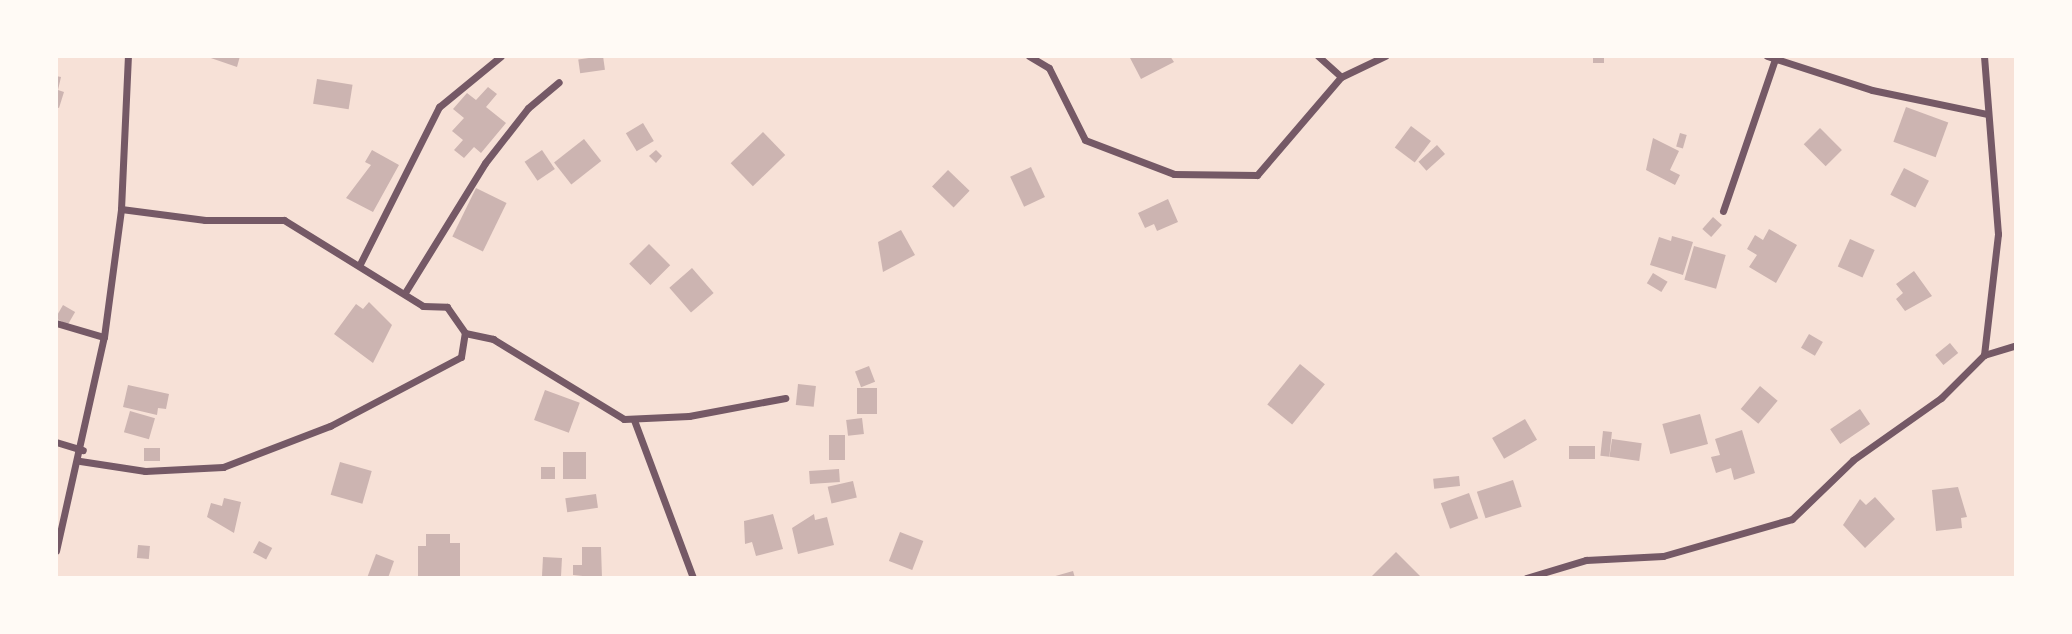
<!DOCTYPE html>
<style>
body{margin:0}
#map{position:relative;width:2072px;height:634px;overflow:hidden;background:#f7e1d7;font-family:Cabin,sans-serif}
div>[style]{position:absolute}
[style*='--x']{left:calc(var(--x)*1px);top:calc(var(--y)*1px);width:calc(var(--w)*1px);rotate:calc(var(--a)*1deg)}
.building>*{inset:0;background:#ccb4b1;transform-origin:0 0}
.minor>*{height:7px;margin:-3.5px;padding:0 3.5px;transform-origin:3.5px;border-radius:3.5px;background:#755966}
span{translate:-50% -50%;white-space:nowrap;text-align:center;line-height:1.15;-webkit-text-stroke:5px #fffaf5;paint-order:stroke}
.frame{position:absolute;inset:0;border:58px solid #fffaf5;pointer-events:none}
</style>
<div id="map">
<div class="building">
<i style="clip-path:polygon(205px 56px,240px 56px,237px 67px)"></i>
<i style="left:603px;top:56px;width:14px;height:25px;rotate:82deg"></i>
<i style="clip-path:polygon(1129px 56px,1170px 56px,1174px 62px,1141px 79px)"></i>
<i style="left:1593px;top:56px;width:11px;height:7px"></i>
<i style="clip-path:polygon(56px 76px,61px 77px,58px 90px,64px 92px,59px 108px,56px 107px)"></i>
<i style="left:317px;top:79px;width:36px;height:25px;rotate:9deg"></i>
<i style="clip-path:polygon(488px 87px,497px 94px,486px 107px,506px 123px,481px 153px,474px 147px,464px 158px,454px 150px,463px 140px,452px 131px,464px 118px,453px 109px,467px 93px,476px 100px)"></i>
<i style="left:1906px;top:107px;width:45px;height:37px;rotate:20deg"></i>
<i style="left:643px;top:123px;width:21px;height:20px;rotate:59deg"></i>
<i style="left:1411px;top:126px;width:25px;height:27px;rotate:37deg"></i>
<i style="left:1820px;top:128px;width:31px;height:23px;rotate:45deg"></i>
<i style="left:763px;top:132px;width:32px;height:45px;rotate:46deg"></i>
<i style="left:1680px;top:133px;width:7px;height:14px;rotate:16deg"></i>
<i style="clip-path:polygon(1653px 138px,1679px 151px,1670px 170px,1680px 175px,1675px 185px,1646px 170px)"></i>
<i style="left:584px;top:139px;width:28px;height:38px;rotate:52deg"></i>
<i style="left:1437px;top:145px;width:12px;height:25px;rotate:48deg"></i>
<i style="clip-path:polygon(372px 150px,399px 165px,373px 212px,346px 198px,371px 165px,365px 162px)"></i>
<i style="left:542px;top:150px;width:23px;height:21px;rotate:56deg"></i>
<i style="clip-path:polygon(656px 150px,662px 156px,656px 163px,649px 156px)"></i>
<i style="left:1031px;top:167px;width:33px;height:23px;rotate:65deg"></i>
<i style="left:1904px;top:168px;width:28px;height:30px;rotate:27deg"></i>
<i style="left:948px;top:170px;width:30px;height:23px;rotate:44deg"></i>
<i style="left:476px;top:188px;width:34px;height:54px;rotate:26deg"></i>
<i style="clip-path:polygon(1168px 199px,1178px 222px,1157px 231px,1154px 224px,1145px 228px,1138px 213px)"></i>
<i style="left:1713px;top:217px;width:12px;height:16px;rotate:42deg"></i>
<i style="clip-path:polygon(1769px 229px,1797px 245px,1776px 283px,1749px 267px,1757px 255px,1747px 249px,1755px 235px,1763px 240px)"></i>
<i style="clip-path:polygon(901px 230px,915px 255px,883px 272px,878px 242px)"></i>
<i style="clip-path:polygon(1672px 236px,1693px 242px,1683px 275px,1650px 265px,1659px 237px,1671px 241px)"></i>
<i style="left:1850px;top:239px;width:27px;height:30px;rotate:24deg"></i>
<i style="left:649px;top:244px;width:30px;height:28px;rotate:45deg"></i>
<i style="left:1694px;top:246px;width:33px;height:35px;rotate:16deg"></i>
<i style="left:692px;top:268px;width:33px;height:30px;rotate:49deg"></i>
<i style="clip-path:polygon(1914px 271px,1932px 296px,1905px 311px,1896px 299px,1903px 293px,1896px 284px)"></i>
<i style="left:1653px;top:273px;width:17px;height:12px;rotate:31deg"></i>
<i style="clip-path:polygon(369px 302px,392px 325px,373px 363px,334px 334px,356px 304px,363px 309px)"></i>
<i style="left:63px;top:305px;width:14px;height:15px;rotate:30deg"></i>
<i style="left:1809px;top:334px;width:16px;height:16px;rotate:30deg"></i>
<i style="left:1950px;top:343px;width:13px;height:19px;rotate:51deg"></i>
<i style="left:1300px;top:364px;width:32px;height:52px;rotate:39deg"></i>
<i style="left:869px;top:366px;width:17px;height:15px;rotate:69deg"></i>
<i style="left:798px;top:384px;width:18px;height:21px;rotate:6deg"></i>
<i style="clip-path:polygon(128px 385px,169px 394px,166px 409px,158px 408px,157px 415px,123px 407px)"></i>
<i style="left:1760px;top:386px;width:23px;height:30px;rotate:40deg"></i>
<i style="left:857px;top:388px;width:20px;height:26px"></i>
<i style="left:545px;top:390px;width:37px;height:32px;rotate:20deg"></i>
<i style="left:1860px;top:409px;width:18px;height:36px;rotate:56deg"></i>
<i style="left:130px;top:411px;width:26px;height:22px;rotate:16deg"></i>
<i style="left:1700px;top:414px;width:31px;height:39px;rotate:75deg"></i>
<i style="left:862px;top:418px;width:16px;height:16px;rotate:83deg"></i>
<i style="left:1525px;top:419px;width:24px;height:38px;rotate:60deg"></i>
<i style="clip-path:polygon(1742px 430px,1755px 473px,1734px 480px,1731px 468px,1716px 473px,1711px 457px,1720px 455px,1715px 439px)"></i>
<i style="left:1603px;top:431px;width:9px;height:25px;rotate:6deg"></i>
<i style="left:829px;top:435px;width:16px;height:25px"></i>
<i style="left:1612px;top:439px;width:30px;height:18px;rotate:8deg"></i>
<i style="left:1595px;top:446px;width:13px;height:26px;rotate:90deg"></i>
<i style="left:160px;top:448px;width:13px;height:16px;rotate:90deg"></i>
<i style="left:563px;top:452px;width:23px;height:27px"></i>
<i style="left:340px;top:462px;width:33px;height:34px;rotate:16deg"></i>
<i style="left:541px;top:467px;width:14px;height:12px"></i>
<i style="left:839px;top:469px;width:13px;height:30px;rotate:86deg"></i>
<i style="left:1459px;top:476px;width:10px;height:26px;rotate:84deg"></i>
<i style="left:1513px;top:480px;width:28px;height:38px;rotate:72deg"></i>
<i style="left:853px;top:481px;width:17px;height:26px;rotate:77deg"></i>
<i style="clip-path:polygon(1958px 487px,1967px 517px,1961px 518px,1962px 528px,1936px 531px,1932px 490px)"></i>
<i style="left:1469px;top:493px;width:27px;height:30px;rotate:70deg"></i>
<i style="left:596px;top:494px;width:14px;height:31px;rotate:82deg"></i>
<i style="clip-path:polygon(1875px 497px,1895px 519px,1865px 548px,1843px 525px,1860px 499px,1866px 505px)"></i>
<i style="clip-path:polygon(224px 498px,241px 502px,234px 533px,207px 517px,211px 503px,222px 506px)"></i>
<i style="clip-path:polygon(773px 514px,783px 549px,756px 556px,752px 542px,745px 544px,744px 521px)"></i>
<i style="clip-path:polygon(814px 514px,815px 520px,827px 517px,834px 545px,798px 554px,792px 528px)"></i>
<i style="left:900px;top:532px;width:25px;height:31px;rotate:21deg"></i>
<i style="clip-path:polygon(426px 534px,450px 534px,450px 543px,460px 543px,460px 578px,418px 578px,418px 546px,426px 546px)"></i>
<i style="left:259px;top:541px;width:15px;height:13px;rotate:28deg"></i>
<i style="left:138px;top:545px;width:12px;height:13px;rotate:5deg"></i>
<i style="clip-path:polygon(582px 547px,601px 547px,602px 578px,573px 575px,573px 565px,582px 565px)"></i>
<i style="clip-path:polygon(1396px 552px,1422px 578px,1370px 578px)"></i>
<i style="clip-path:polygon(376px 554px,394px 561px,388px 578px,367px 578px)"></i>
<i style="left:543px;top:557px;width:19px;height:21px;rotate:3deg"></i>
<i style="clip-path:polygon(1073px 571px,1075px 578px,1052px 578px,1052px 577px)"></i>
</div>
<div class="minor">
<i style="--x:1029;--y:56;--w:23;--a:31"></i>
<i style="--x:1049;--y:68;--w:80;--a:63.4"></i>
<i style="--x:1085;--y:140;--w:95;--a:20.9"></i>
<i style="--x:1174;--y:174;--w:83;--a:0.7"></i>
<i style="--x:1257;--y:175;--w:129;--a:-49.4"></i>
<i style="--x:1318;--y:56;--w:31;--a:42"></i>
<i style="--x:1341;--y:77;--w:49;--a:-25.5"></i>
<i style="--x:1767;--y:56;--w:110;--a:17.9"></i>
<i style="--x:1872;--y:90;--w:117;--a:11.8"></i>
<i style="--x:121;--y:209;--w:85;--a:7.5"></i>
<i style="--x:205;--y:220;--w:79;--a:0"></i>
<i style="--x:284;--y:220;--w:163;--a:31.7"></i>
<i style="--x:423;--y:306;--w:24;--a:2"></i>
<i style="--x:447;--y:307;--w:32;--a:55"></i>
<i style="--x:465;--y:333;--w:29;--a:12"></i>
<i style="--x:493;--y:339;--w:153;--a:31.4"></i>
<i style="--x:624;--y:419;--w:65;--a:-2.6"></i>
<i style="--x:689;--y:416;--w:98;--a:-10.6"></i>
<i style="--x:1723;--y:211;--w:161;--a:-71.1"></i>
<i style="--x:360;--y:264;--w:176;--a:-63.3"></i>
<i style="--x:439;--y:107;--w:80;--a:-39.4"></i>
<i style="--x:406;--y:291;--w:150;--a:-58.3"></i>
<i style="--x:485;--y:163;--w:70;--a:-52"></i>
<i style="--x:528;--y:108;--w:40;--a:-40"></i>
<i style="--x:56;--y:323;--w:50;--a:16.3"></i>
<i style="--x:1984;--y:355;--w:34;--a:-17"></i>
<i style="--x:634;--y:420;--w:169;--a:69.5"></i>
<i style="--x:56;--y:442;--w:28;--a:17"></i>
<i style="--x:80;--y:461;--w:66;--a:8.7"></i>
<i style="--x:145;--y:471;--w:78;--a:-2.9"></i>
<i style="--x:223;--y:467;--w:115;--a:-21"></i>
<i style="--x:330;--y:426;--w:148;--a:-27.8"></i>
<i style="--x:461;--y:357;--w:24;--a:-81"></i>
<i style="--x:56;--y:551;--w:219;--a:-77.4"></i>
<i style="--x:104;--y:337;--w:129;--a:-82.4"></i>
<i style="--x:121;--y:209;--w:153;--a:-87.4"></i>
<i style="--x:1526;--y:578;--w:63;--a:-16.7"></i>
<i style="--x:1586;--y:560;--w:77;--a:-3"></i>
<i style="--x:1663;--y:556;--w:134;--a:-16"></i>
<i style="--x:1792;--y:519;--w:85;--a:-44"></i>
<i style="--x:1853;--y:460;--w:108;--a:-35.2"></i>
<i style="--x:1941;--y:398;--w:61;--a:-45"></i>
<i style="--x:1984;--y:355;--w:122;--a:-83.4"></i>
<i style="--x:1998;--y:234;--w:179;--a:-94.5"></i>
</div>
<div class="frame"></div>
</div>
